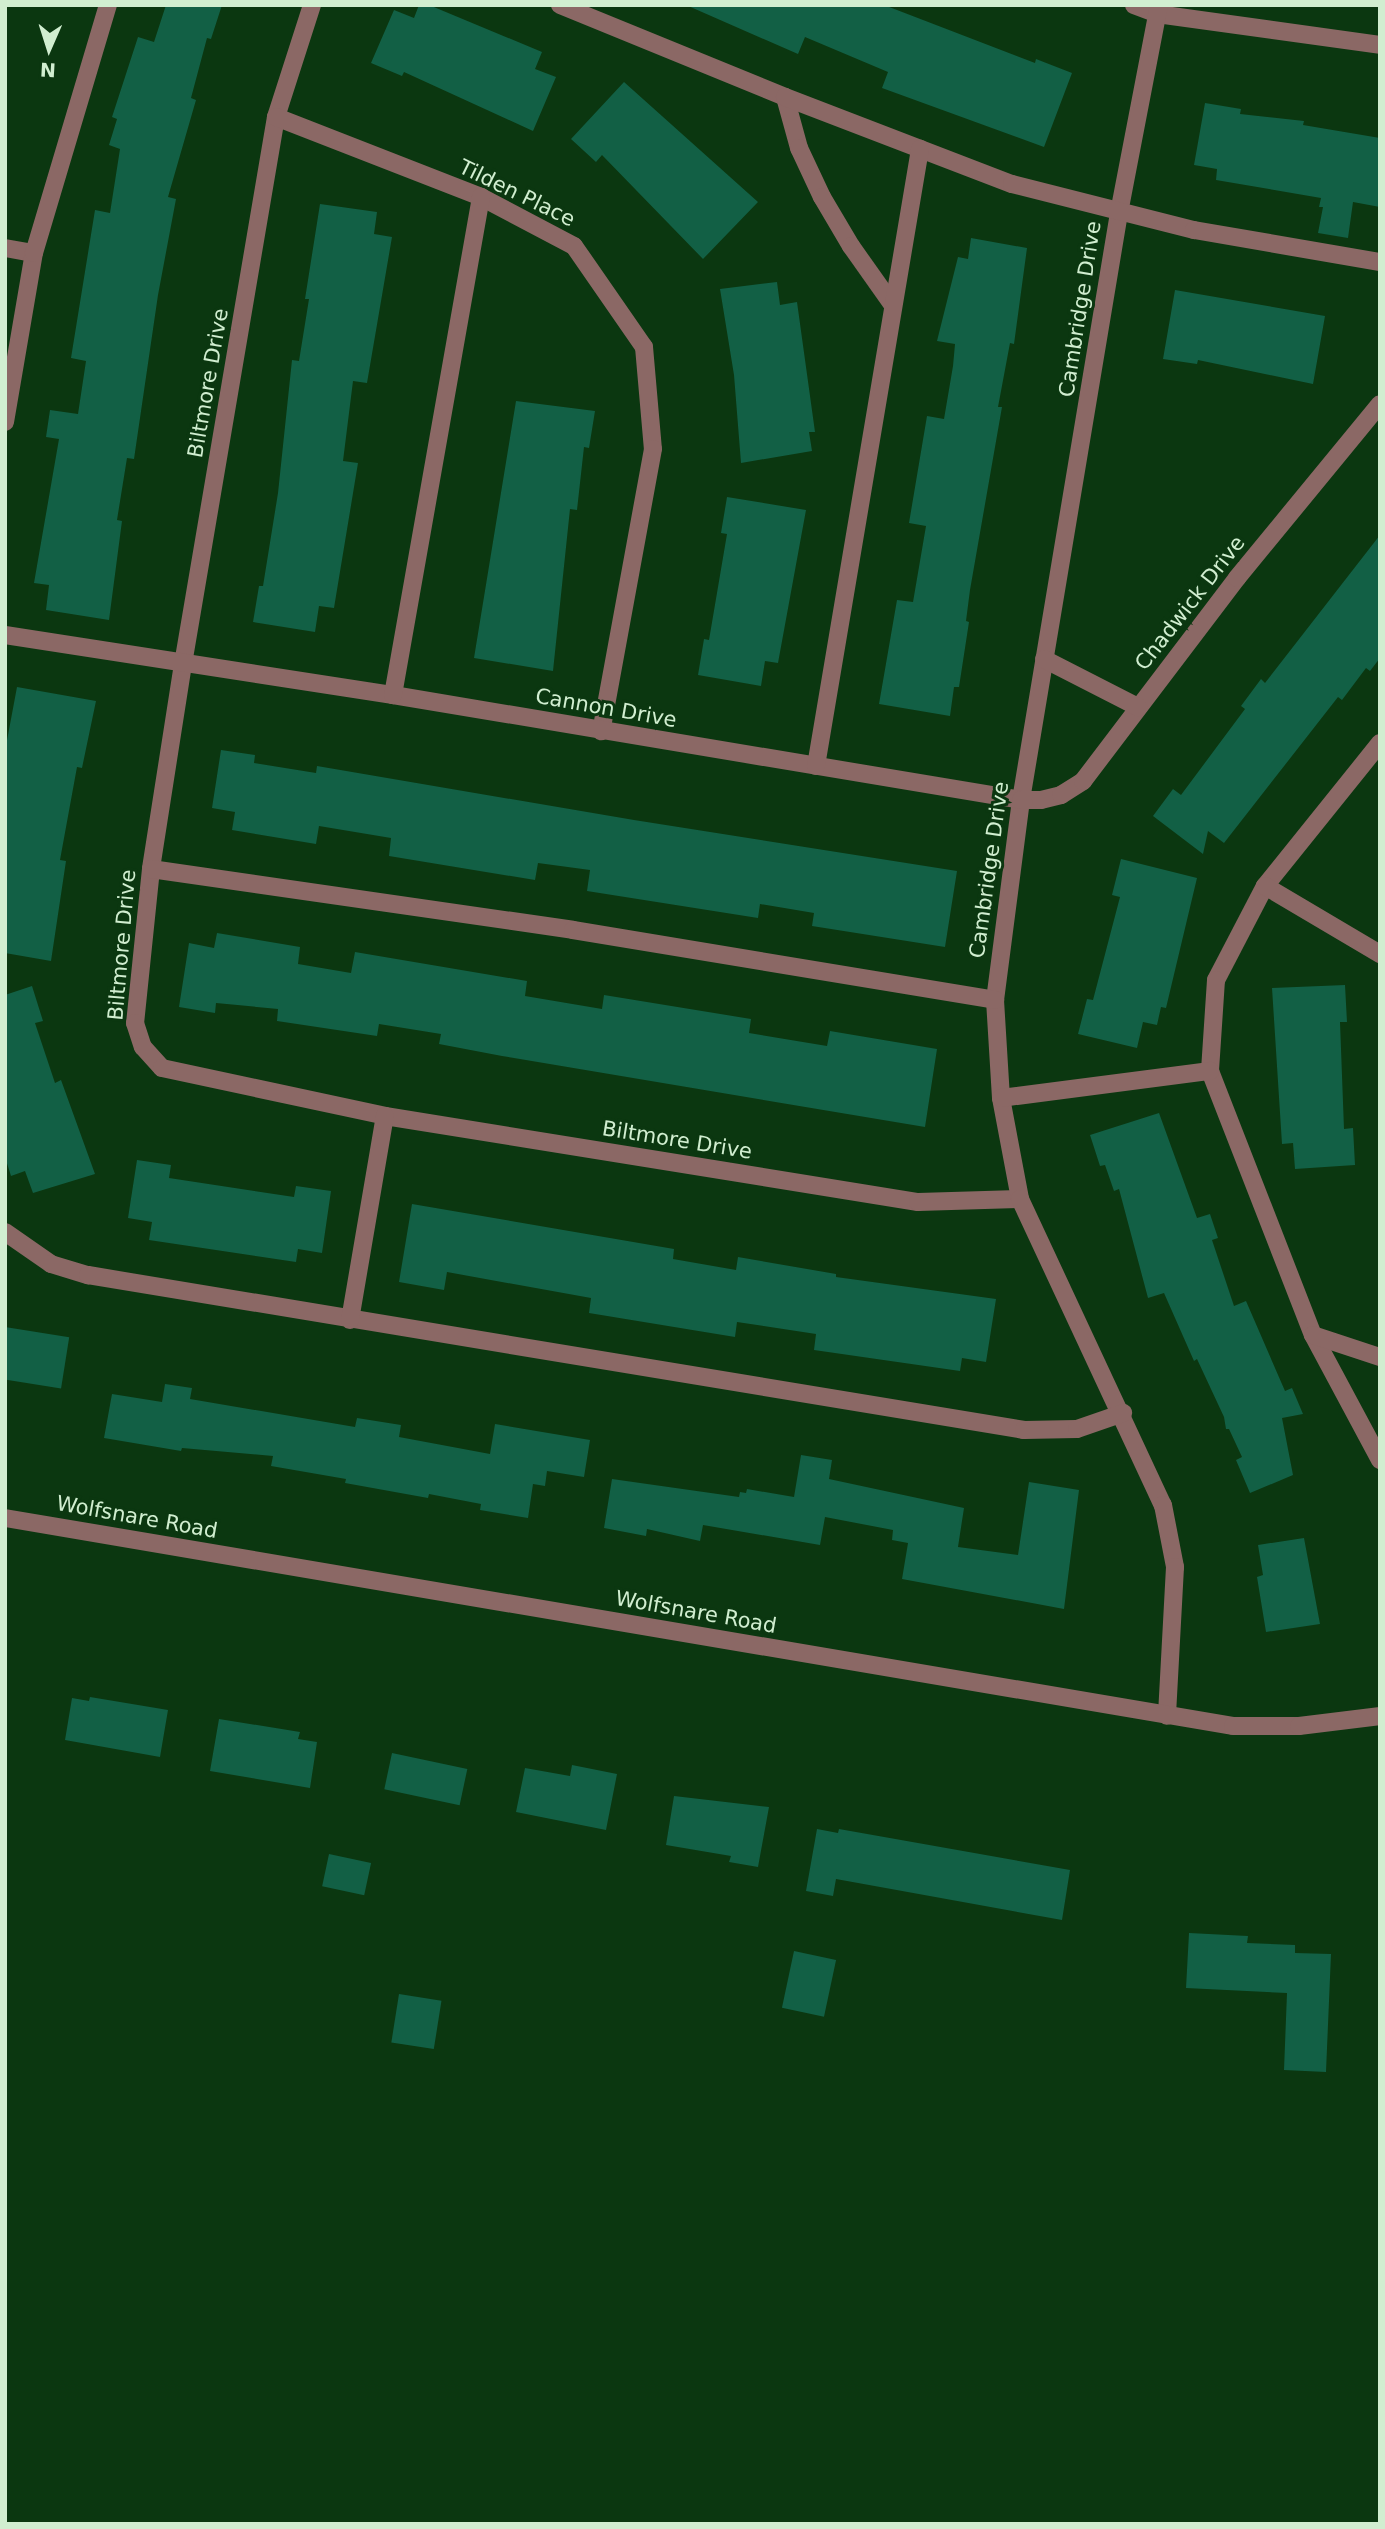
<!DOCTYPE html>
<style>
body{margin:0}
#map{position:relative;width:1385px;height:2529px;overflow:hidden;background:#0b3710;font-family:"DejaVu Sans",sans-serif}
div>[style]{position:absolute}
[style*='--x']{left:calc(var(--x)*1px);top:calc(var(--y)*1px);width:calc(var(--w)*1px);rotate:calc(var(--a)*1deg)}
.building>*{inset:0;background:#126045;transform-origin:0 0}
.minor>*{height:18px;margin:-9px;padding:0 9px;transform-origin:9px;border-radius:9px;background:#8b6865}
span{translate:-50% -50%;white-space:nowrap;text-align:center;line-height:1.15;-webkit-text-stroke:6px #0b3710;paint-order:stroke}
.street-label{font-size:21px;color:#d1eed0}
.frame{position:absolute;inset:0;border:7px solid #d1eed0;pointer-events:none}
.north{position:absolute;left:14px;top:14px;width:70px;height:70px;-webkit-text-stroke:5px #0b3710;paint-order:stroke;rotate:183deg;font-size:19px;font-weight:700;line-height:28px;text-align:center;color:#d1eed0}
.north::after{content:'';display:block;margin:auto;width:24px;height:32px;background:#d1eed0;clip-path:polygon(50% 0,100% 100%,50% 72%,0 100%)}
</style>
<div id="map">
<div class="building">
<i style="clip-path:polygon(166px 5px,222px 5px,211px 39px,207px 38px,191px 98px,196px 100px,168px 197px,176px 199px,158px 295px,134px 459px,127px 458px,117px 520px,122px 521px,109px 620px,46px 610px,49px 585px,34px 583px,59px 439px,46px 437px,50px 410px,78px 414px,86px 361px,71px 358px,95px 210px,110px 213px,120px 149px,109px 145px,117px 119px,112px 117px,138px 37px,154px 42px)"></i>
<i style="clip-path:polygon(419px 5px,429px 5px,542px 52px,535px 69px,556px 77px,533px 131px,404px 72px,402px 76px,371px 63px,394px 10px,414px 18px)"></i>
<i style="clip-path:polygon(686px 5px,884px 5px,1035px 63px,1036px 59px,1072px 73px,1044px 147px,882px 88px,888px 72px,805px 37px,798px 54px)"></i>
<i style="clip-path:polygon(624px 82px,758px 202px,703px 259px,602px 155px,596px 162px,571px 139px)"></i>
<i style="clip-path:polygon(1205px 103px,1241px 109px,1240px 114px,1304px 121px,1303px 125px,1380px 138px,1380px 207px,1353px 202px,1348px 238px,1318px 233px,1323px 207px,1319px 207px,1321px 198px,1216px 180px,1217px 169px,1194px 165px)"></i>
<i style="clip-path:polygon(320px 204px,377px 212px,374px 234px,392px 237px,367px 383px,353px 381px,343px 461px,358px 463px,334px 608px,319px 606px,315px 632px,253px 622px,259px 586px,263px 586px,278px 493px,292px 360px,299px 361px,309px 299px,305px 299px)"></i>
<i style="clip-path:polygon(971px 238px,1027px 248px,1014px 344px,1010px 343px,998px 407px,1002px 407px,970px 590px,966px 621px,969px 622px,959px 687px,954px 687px,950px 716px,879px 704px,897px 600px,913px 602px,926px 526px,909px 523px,927px 416px,944px 419px,953px 366px,955px 344px,937px 341px,958px 257px,968px 259px)"></i>
<i style="clip-path:polygon(777px 282px,780px 305px,797px 302px,815px 432px,809px 432px,812px 451px,741px 463px,734px 375px,720px 289px)"></i>
<i style="clip-path:polygon(1175px 290px,1325px 316px,1313px 384px,1198px 360px,1197px 364px,1163px 359px)"></i>
<i style="clip-path:polygon(516px 401px,595px 411px,589px 448px,584px 447px,577px 510px,570px 509px,553px 671px,474px 658px)"></i>
<i style="clip-path:polygon(727px 497px,806px 510px,778px 663px,765px 661px,761px 686px,698px 675px,704px 639px,709px 640px,727px 534px,721px 533px)"></i>
<i style="clip-path:polygon(1380px 535px,1380px 658px,1370px 671px,1366px 668px,1342px 700px,1338px 697px,1224px 843px,1208px 831px,1203px 854px,1153px 816px,1173px 789px,1181px 795px,1245px 709px,1241px 706px,1261px 679px,1265px 683px)"></i>
<i style="clip-path:polygon(17px 687px,96px 701px,82px 768px,77px 767px,60px 860px,66px 861px,51px 961px,5px 953px,5px 751px)"></i>
<i style="clip-path:polygon(221px 750px,255px 755px,254px 763px,316px 773px,317px 766px,634px 820px,957px 871px,945px 947px,812px 926px,814px 913px,760px 904px,758px 918px,587px 891px,590px 870px,538px 863px,535px 880px,389px 856px,391px 838px,319px 826px,316px 844px,232px 830px,235px 812px,212px 808px)"></i>
<i style="clip-path:polygon(1121px 859px,1197px 878px,1166px 1008px,1161px 1007px,1157px 1025px,1143px 1022px,1137px 1048px,1078px 1034px,1087px 999px,1093px 1000px,1120px 897px,1112px 895px)"></i>
<i style="clip-path:polygon(217px 933px,300px 947px,298px 964px,351px 973px,355px 952px,527px 981px,525px 996px,602px 1009px,604px 995px,751px 1019px,749px 1033px,827px 1046px,830px 1031px,937px 1049px,925px 1127px,502px 1056px,439px 1044px,441px 1034px,379px 1024px,377px 1036px,277px 1021px,278px 1009px,216px 1003px,215px 1013px,179px 1007px,189px 943px,214px 948px)"></i>
<i style="clip-path:polygon(1345px 985px,1347px 1022px,1340px 1022px,1344px 1129px,1353px 1128px,1355px 1165px,1295px 1169px,1293px 1143px,1282px 1144px,1272px 988px)"></i>
<i style="clip-path:polygon(32px 986px,43px 1021px,35px 1023px,55px 1083px,61px 1080px,95px 1174px,33px 1193px,25px 1171px,11px 1176px,5px 1157px,5px 995px)"></i>
<i style="clip-path:polygon(1159px 1113px,1197px 1218px,1210px 1214px,1218px 1238px,1212px 1240px,1234px 1306px,1246px 1301px,1285px 1391px,1292px 1388px,1303px 1414px,1282px 1418px,1293px 1475px,1250px 1493px,1236px 1460px,1242px 1457px,1229px 1429px,1226px 1429px,1224px 1417px,1197px 1359px,1194px 1361px,1164px 1293px,1148px 1298px,1119px 1189px,1114px 1191px,1105px 1165px,1100px 1166px,1090px 1135px)"></i>
<i style="clip-path:polygon(137px 1160px,171px 1165px,169px 1178px,294px 1197px,296px 1186px,331px 1191px,322px 1253px,298px 1249px,296px 1262px,149px 1240px,152px 1222px,128px 1218px)"></i>
<i style="clip-path:polygon(412px 1204px,674px 1249px,673px 1259px,736px 1270px,738px 1257px,836px 1274px,836px 1277px,996px 1299px,986px 1362px,962px 1358px,960px 1371px,814px 1350px,816px 1334px,737px 1322px,735px 1337px,589px 1313px,591px 1298px,447px 1272px,444px 1290px,399px 1282px)"></i>
<i style="left:5px;top:1327px;width:65px;height:52px;rotate:9deg"></i>
<i style="clip-path:polygon(165px 1384px,192px 1388px,190px 1399px,355px 1427px,357px 1418px,401px 1425px,399px 1437px,490px 1454px,495px 1424px,590px 1440px,584px 1477px,547px 1471px,545px 1486px,533px 1484px,528px 1518px,480px 1510px,481px 1504px,429px 1494px,428px 1498px,345px 1483px,346px 1479px,271px 1466px,273px 1456px,182px 1448px,181px 1451px,104px 1438px,112px 1394px,162px 1402px)"></i>
<i style="clip-path:polygon(801px 1455px,832px 1460px,829px 1479px,964px 1508px,958px 1547px,1018px 1555px,1029px 1482px,1079px 1490px,1064px 1609px,902px 1579px,908px 1543px,892px 1540px,893px 1530px,825px 1517px,820px 1545px,703px 1525px,700px 1541px,647px 1529px,646px 1536px,604px 1528px,612px 1479px,739px 1497px,740px 1492px,746px 1493px,747px 1489px,794px 1497px)"></i>
<i style="clip-path:polygon(1304px 1538px,1320px 1624px,1266px 1632px,1257px 1577px,1263px 1575px,1258px 1545px)"></i>
<i style="clip-path:polygon(90px 1697px,168px 1710px,160px 1757px,65px 1740px,72px 1698px,89px 1701px)"></i>
<i style="clip-path:polygon(219px 1719px,300px 1732px,298px 1739px,317px 1742px,310px 1788px,210px 1771px)"></i>
<i style="left:392px;top:1753px;width:77px;height:37px;rotate:12deg"></i>
<i style="clip-path:polygon(572px 1765px,617px 1774px,606px 1830px,516px 1812px,525px 1768px,570px 1776px)"></i>
<i style="clip-path:polygon(674px 1796px,769px 1807px,758px 1867px,729px 1862px,731px 1856px,666px 1845px)"></i>
<i style="clip-path:polygon(817px 1829px,838px 1833px,839px 1829px,1070px 1870px,1062px 1920px,836px 1879px,833px 1896px,806px 1891px)"></i>
<i style="left:329px;top:1854px;width:43px;height:33px;rotate:12deg"></i>
<i style="clip-path:polygon(1189px 1933px,1248px 1936px,1247px 1943px,1295px 1945px,1295px 1953px,1331px 1954px,1326px 2072px,1284px 2070px,1287px 1993px,1186px 1988px)"></i>
<i style="left:794px;top:1951px;width:43px;height:58px;rotate:12deg"></i>
<i style="left:399px;top:1994px;width:43px;height:49px;rotate:9deg"></i>
</div>
<div class="minor">
<i style="--x:312;--y:5;--w:118;--a:107.8"></i>
<i style="--x:276;--y:117;--w:555;--a:99.65"></i>
<i style="--x:183;--y:664;--w:207;--a:98.9"></i>
<i style="--x:151;--y:869;--w:155;--a:95.9"></i>
<i style="--x:135;--y:1023;--w:25;--a:72"></i>
<i style="--x:143;--y:1047;--w:28;--a:48"></i>
<i style="--x:162;--y:1068;--w:228;--a:12.1"></i>
<i style="--x:385;--y:1116;--w:540;--a:9.17"></i>
<i style="--x:918;--y:1202;--w:102;--a:-1.7"></i>
<i style="--x:560;--y:5;--w:243;--a:22.2"></i>
<i style="--x:785;--y:97;--w:53;--a:74.6"></i>
<i style="--x:799;--y:148;--w:54;--a:64.9"></i>
<i style="--x:822;--y:197;--w:57;--a:59.4"></i>
<i style="--x:851;--y:246;--w:71;--a:54.7"></i>
<i style="--x:1134;--y:5;--w:25;--a:21"></i>
<i style="--x:1157;--y:14;--w:225;--a:7.9"></i>
<i style="--x:1159;--y:5;--w:212;--a:100.9"></i>
<i style="--x:1119;--y:213;--w:595;--a:99.48"></i>
<i style="--x:1021;--y:800;--w:202;--a:97.4"></i>
<i style="--x:995;--y:1000;--w:98;--a:86.5"></i>
<i style="--x:1001;--y:1098;--w:103;--a:79.3"></i>
<i style="--x:1020;--y:1199;--w:338;--a:65"></i>
<i style="--x:1163;--y:1505;--w:63;--a:79"></i>
<i style="--x:1175;--y:1567;--w:149;--a:93.1"></i>
<i style="--x:785;--y:97;--w:243;--a:21"></i>
<i style="--x:1012;--y:184;--w:188;--a:14.2"></i>
<i style="--x:1194;--y:230;--w:189;--a:9.8"></i>
<i style="--x:276;--y:117;--w:220;--a:21.3"></i>
<i style="--x:481;--y:197;--w:105;--a:27.8"></i>
<i style="--x:574;--y:246;--w:123;--a:55.3"></i>
<i style="--x:644;--y:347;--w:102;--a:85"></i>
<i style="--x:653;--y:449;--w:287;--a:100.4"></i>
<i style="--x:5;--y:248;--w:29;--a:10"></i>
<i style="--x:5;--y:422;--w:171;--a:-80.3"></i>
<i style="--x:34;--y:253;--w:259;--a:-73.4"></i>
<i style="--x:5;--y:635;--w:393;--a:8.8"></i>
<i style="--x:393;--y:695;--w:637;--a:9.49"></i>
<i style="--x:1021;--y:800;--w:20;--a:0"></i>
<i style="--x:1041;--y:800;--w:21;--a:-14"></i>
<i style="--x:1061;--y:795;--w:26;--a:-32"></i>
<i style="--x:1083;--y:781;--w:255;--a:-52.8"></i>
<i style="--x:1237;--y:578;--w:225;--a:-50.6"></i>
<i style="--x:1044;--y:659;--w:106;--a:27.1"></i>
<i style="--x:393;--y:695;--w:506;--a:-79.98"></i>
<i style="--x:1380;--y:743;--w:184;--a:128.8"></i>
<i style="--x:1265;--y:886;--w:106;--a:117.5"></i>
<i style="--x:1216;--y:980;--w:91;--a:93.8"></i>
<i style="--x:1210;--y:1071;--w:283;--a:68.7"></i>
<i style="--x:1313;--y:1335;--w:142;--a:61.8"></i>
<i style="--x:816;--y:766;--w:626;--a:-80.43"></i>
<i style="--x:151;--y:869;--w:426;--a:8.2"></i>
<i style="--x:573;--y:930;--w:428;--a:9.4"></i>
<i style="--x:1265;--y:886;--w:134;--a:30.6"></i>
<i style="--x:1001;--y:1098;--w:211;--a:-7.4"></i>
<i style="--x:5;--y:1232;--w:56;--a:34.8"></i>
<i style="--x:51;--y:1264;--w:39;--a:17"></i>
<i style="--x:88;--y:1275;--w:949;--a:9.4"></i>
<i style="--x:1024;--y:1430;--w:53;--a:-1.1"></i>
<i style="--x:1077;--y:1429;--w:49;--a:-19.2"></i>
<i style="--x:350;--y:1320;--w:207;--a:-80.3"></i>
<i style="--x:1313;--y:1335;--w:71;--a:18.2"></i>
<i style="--x:5;--y:1518;--w:1245;--a:9.61"></i>
<i style="--x:1233;--y:1726;--w:66;--a:0"></i>
<i style="--x:1299;--y:1726;--w:82;--a:-7"></i>
</div>
<div class="street-label">
<span style="left:517px;top:193px;rotate:26deg">Tilden Place</span>
<span style="left:1080px;top:309px;rotate:-81deg">Cambridge Drive</span>
<span style="left:208px;top:383px;rotate:-80deg">Biltmore Drive</span>
<span style="left:1190px;top:603px;rotate:-52deg">Chadwick Drive</span>
<span style="left:606px;top:708px;rotate:10deg">Cannon Drive</span>
<span style="left:989px;top:870px;rotate:-82deg">Cambridge Drive</span>
<span style="left:122px;top:945px;rotate:-85deg">Biltmore Drive</span>
<span style="left:677px;top:1140px;rotate:9deg">Biltmore Drive</span>
<span style="left:137px;top:1517px;rotate:10deg">Wolfsnare Road</span>
<span style="left:696px;top:1612px;rotate:10deg">Wolfsnare Road</span>
</div>
<div class="frame"></div>
<div class="north">N</div>
</div>
